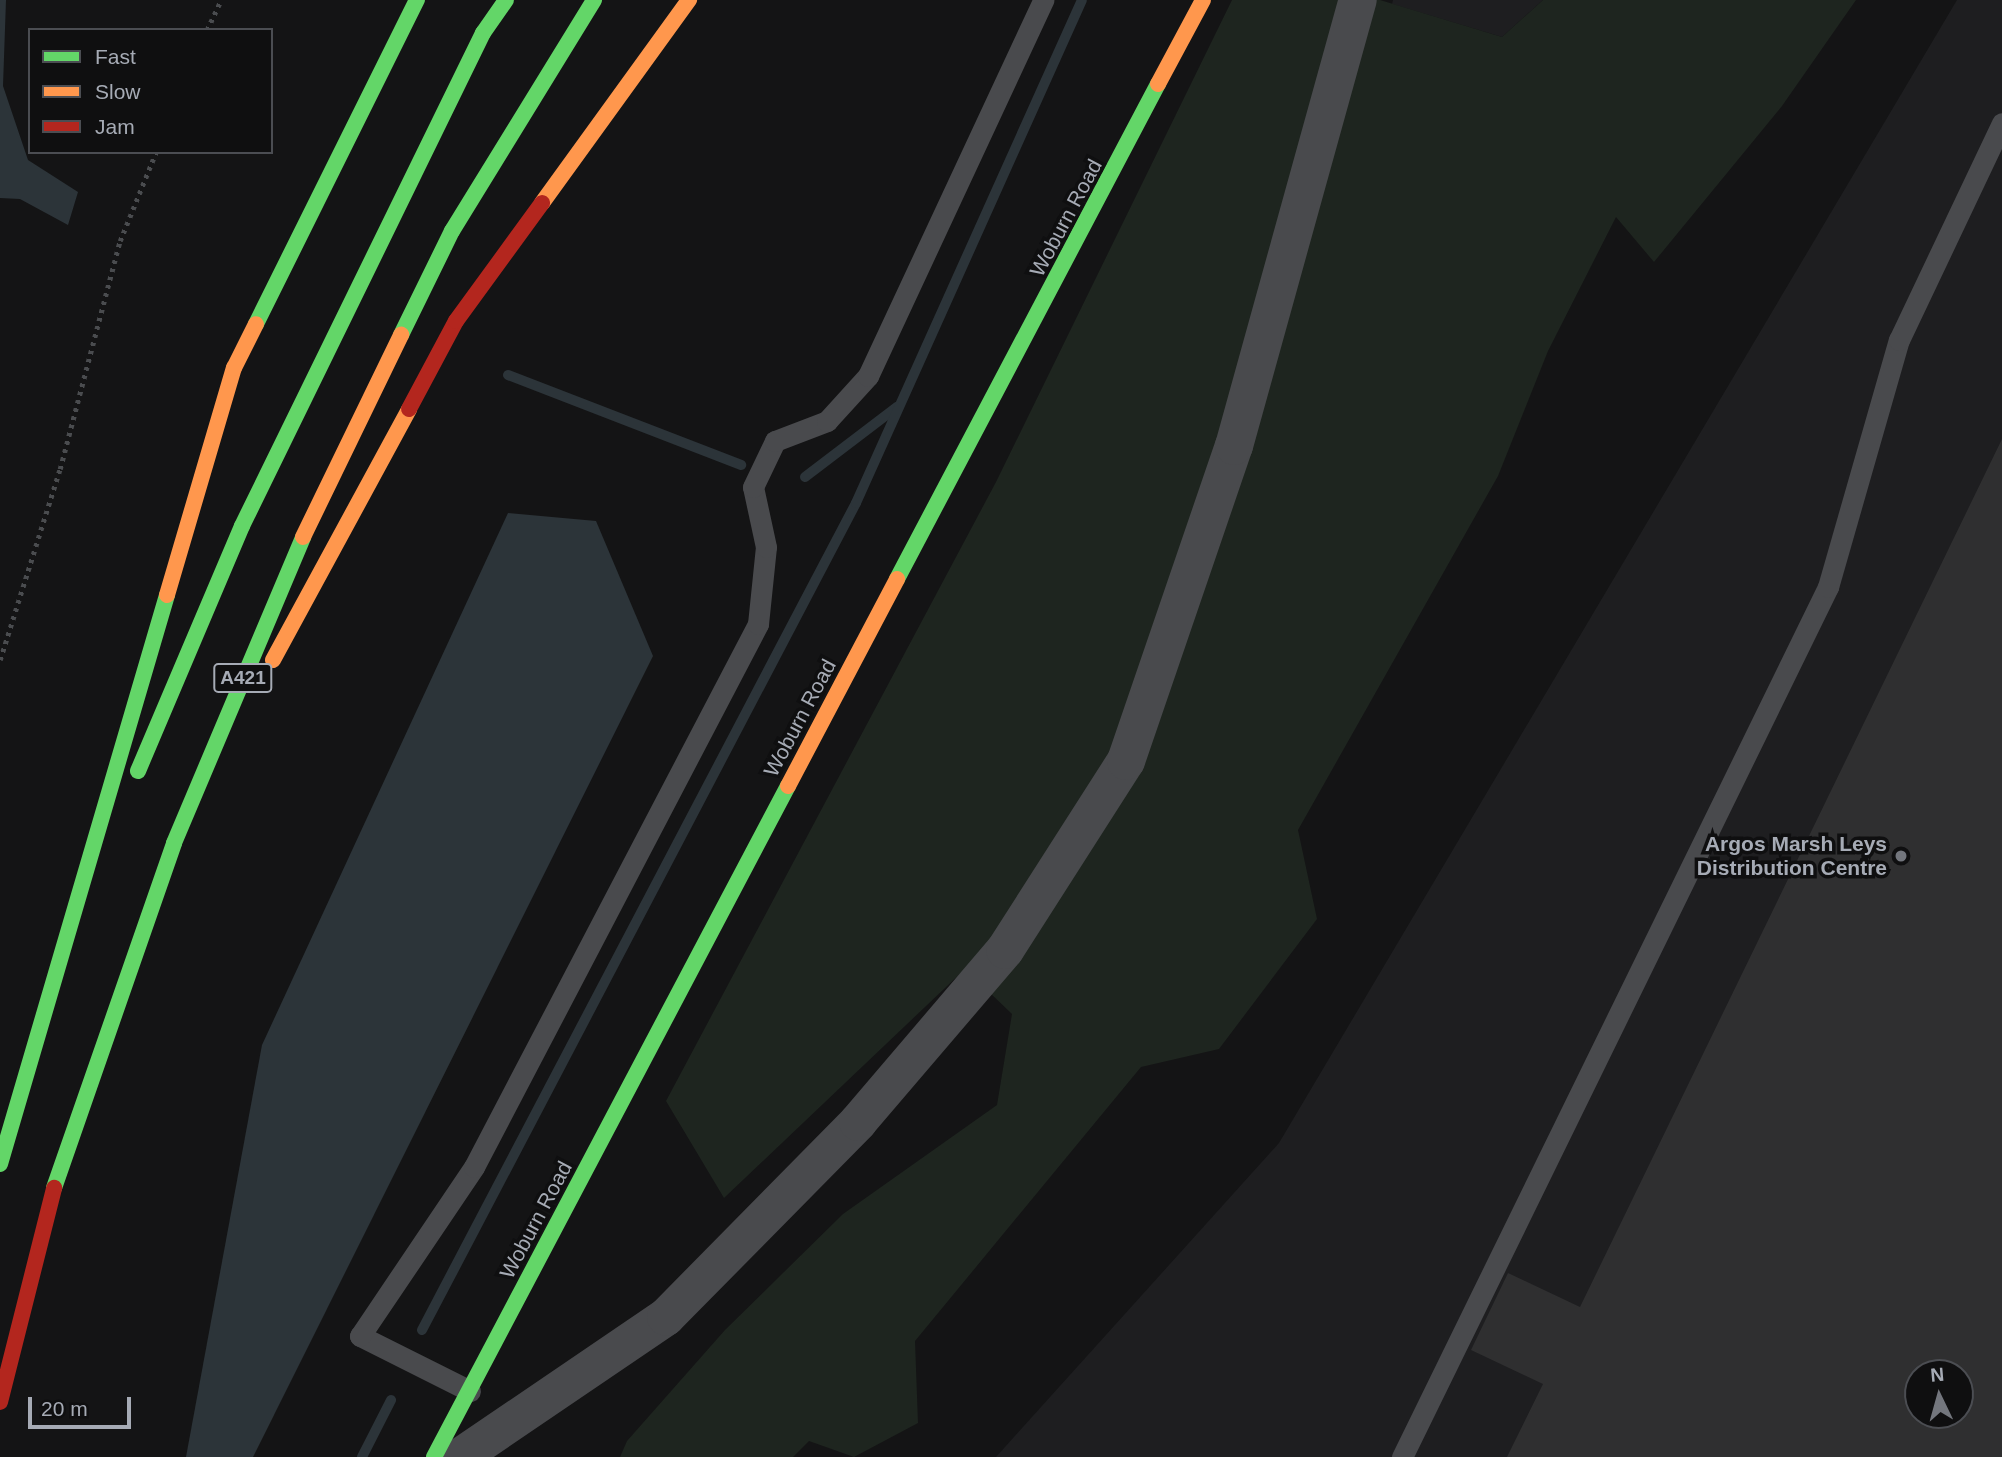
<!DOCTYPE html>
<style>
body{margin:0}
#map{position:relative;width:2002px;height:1457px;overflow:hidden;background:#141415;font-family:Arial,sans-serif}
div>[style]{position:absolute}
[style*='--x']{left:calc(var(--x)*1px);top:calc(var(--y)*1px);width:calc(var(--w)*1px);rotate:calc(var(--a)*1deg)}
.built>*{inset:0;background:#1e1e20}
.green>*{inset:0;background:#1e251f}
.water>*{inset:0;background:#2c3439}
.stream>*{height:10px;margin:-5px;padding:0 5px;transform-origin:5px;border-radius:5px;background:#2c3439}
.building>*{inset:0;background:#2f2f30}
.path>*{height:4.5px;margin-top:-2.25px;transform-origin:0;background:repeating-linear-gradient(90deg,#4a4c4f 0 3.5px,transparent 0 8.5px)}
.lane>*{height:21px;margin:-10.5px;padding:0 10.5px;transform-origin:10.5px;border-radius:10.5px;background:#494a4d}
.street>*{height:38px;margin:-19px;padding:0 19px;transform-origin:19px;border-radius:19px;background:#494a4d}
.fast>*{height:16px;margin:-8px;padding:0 8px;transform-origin:8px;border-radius:8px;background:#63d668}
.slow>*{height:16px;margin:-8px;padding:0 8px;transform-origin:8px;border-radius:8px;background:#ff974d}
.jam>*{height:16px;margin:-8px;padding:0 8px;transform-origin:8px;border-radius:8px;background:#b3261e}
.dots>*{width:19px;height:19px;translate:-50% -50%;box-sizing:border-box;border:4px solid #0f0f10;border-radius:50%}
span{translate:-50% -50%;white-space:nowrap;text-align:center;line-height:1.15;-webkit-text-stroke:7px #0f0f10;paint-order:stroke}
.shield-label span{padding:2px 5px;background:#0f0f10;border:2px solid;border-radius:5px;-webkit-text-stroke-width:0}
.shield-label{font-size:19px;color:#a6abb5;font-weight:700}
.street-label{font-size:21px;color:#a6abb5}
.poi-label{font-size:21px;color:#a6abb5;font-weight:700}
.right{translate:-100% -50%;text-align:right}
.legend{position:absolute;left:28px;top:28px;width:245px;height:126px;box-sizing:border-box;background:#0f0f10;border:2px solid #4b4d52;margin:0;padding:9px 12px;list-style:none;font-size:21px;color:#a6abb5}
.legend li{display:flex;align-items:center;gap:14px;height:35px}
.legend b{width:35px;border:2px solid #4b4d52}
.north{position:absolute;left:1904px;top:1359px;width:70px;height:70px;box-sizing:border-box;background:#0f0f10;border:2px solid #4b4d52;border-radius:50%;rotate:355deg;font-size:19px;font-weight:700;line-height:28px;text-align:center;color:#a6abb5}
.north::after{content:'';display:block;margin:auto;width:24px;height:32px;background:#73767d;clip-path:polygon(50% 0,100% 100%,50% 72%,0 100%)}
.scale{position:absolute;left:28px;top:1397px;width:103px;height:32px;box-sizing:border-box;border:4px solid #a6abb5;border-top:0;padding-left:9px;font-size:21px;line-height:24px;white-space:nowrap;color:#a6abb5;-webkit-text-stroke:5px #0f0f10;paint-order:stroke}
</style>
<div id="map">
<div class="built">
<i style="clip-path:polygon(1393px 0,1543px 0,1502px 37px,1392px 4px)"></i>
<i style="clip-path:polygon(evenodd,1957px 0,2002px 0,2002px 1457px,996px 1457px,1279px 1143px,1957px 0,1918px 1373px,1960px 1373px,1960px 1415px,1918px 1415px,1918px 1373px)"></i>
</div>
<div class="green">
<i style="clip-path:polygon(1232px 0,1380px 0,1502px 37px,1543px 0,1856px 0,1782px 106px,1654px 262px,1616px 217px,1548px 351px,1498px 476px,1298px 830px,1317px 919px,1219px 1049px,1141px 1067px,915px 1341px,918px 1423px,854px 1457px,809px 1441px,793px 1457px,620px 1457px,627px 1441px,725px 1330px,843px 1214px,997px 1105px,1012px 1014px,965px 969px,724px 1198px,666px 1101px,996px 482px)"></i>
</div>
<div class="water">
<i style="clip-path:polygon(0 0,6px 0,3px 86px,28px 160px,78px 192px,68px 225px,20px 199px,0 198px)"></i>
<i style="clip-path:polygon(508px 513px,596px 521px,653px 656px,253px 1457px,186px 1457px,262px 1045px)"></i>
</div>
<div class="stream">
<i style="--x:508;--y:375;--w:250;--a:21.1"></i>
<i style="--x:805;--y:477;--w:116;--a:-37.3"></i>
<i style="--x:422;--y:1330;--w:934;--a:-62.31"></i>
<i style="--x:856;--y:503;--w:551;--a:-65.81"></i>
<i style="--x:362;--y:1457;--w:64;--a:-63"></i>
</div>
<div class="building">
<i style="clip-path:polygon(evenodd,2002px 439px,2002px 1457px,1507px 1457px,1543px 1384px,1471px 1350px,1508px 1273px,1580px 1307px,2002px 439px,1918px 1373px,1960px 1373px,1960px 1415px,1918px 1415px,1918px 1373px)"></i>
</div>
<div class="path">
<i style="--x:207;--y:30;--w:33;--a:-65"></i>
<i style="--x:0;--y:660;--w:200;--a:-72.6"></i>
<i style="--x:60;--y:469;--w:236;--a:-75.3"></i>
<i style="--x:120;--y:241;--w:96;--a:-68"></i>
</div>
<div class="lane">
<i style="--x:470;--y:1391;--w:123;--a:-153.4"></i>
<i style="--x:360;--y:1336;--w:204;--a:-56"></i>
<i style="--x:474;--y:1167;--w:613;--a:-62.39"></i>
<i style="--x:758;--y:624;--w:77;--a:-84.1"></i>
<i style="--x:766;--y:547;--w:61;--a:-102.2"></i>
<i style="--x:753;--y:487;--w:51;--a:-64.4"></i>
<i style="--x:775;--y:441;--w:56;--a:-21"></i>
<i style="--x:827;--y:421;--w:61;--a:-47.7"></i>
<i style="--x:868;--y:376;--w:415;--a:-65"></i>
<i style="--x:1402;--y:1457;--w:969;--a:-63.91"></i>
<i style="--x:1828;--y:587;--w:257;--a:-74"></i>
<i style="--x:1899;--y:340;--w:240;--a:-64.6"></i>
</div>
<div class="street">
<i style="--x:460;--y:1457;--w:249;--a:-34.2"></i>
<i style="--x:666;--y:1317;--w:274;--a:-45.4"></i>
<i style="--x:858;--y:1122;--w:226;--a:-49.5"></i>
<i style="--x:1005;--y:950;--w:224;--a:-57.4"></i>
<i style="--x:1126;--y:761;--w:333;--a:-71.1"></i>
<i style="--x:1234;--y:446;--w:463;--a:-74.5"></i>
</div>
<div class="fast">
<i style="--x:256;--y:324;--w:362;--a:-63.6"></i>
<i style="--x:401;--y:335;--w:116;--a:-63.9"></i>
<i style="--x:452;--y:231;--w:271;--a:-58.4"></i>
<i style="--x:897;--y:579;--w:560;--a:-62.2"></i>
<i style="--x:138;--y:771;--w:266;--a:-67"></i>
<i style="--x:242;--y:526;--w:549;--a:-63.95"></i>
<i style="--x:483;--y:33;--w:40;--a:-55.1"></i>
<i style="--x:0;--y:1164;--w:593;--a:-73.64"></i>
<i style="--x:54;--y:1188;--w:365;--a:-70.8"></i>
<i style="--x:174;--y:843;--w:332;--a:-67.1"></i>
<i style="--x:434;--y:1457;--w:759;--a:-62.19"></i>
</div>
<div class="slow">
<i style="--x:1158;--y:84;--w:95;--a:-61.8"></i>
<i style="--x:542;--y:203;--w:251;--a:-54.1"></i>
<i style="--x:303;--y:537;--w:225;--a:-64.1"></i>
<i style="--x:167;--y:595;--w:237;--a:-73.6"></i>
<i style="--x:234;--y:368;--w:49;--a:-63.4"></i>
<i style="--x:273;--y:660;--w:285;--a:-61.5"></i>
<i style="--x:788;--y:786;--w:234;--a:-62.2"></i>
</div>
<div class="jam">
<i style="--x:409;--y:409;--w:100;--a:-61.9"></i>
<i style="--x:456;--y:321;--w:146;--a:-53.9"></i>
<i style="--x:0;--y:1402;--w:221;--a:-75.8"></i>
</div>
<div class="dots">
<i style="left:1901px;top:856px;background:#73767d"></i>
</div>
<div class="shield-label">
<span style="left:243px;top:678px">A421</span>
</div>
<div class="street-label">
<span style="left:1066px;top:218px;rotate:-62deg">Woburn Road</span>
<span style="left:800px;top:718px;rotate:-62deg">Woburn Road</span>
<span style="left:536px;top:1220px;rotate:-62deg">Woburn Road</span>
</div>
<div class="poi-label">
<span class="right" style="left:1887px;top:856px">Argos Marsh Leys<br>Distribution Centre</span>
</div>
<ul class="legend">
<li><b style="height:9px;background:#63d668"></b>Fast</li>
<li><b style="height:9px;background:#ff974d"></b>Slow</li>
<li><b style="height:9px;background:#b3261e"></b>Jam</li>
</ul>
<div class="north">N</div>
<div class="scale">20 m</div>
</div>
